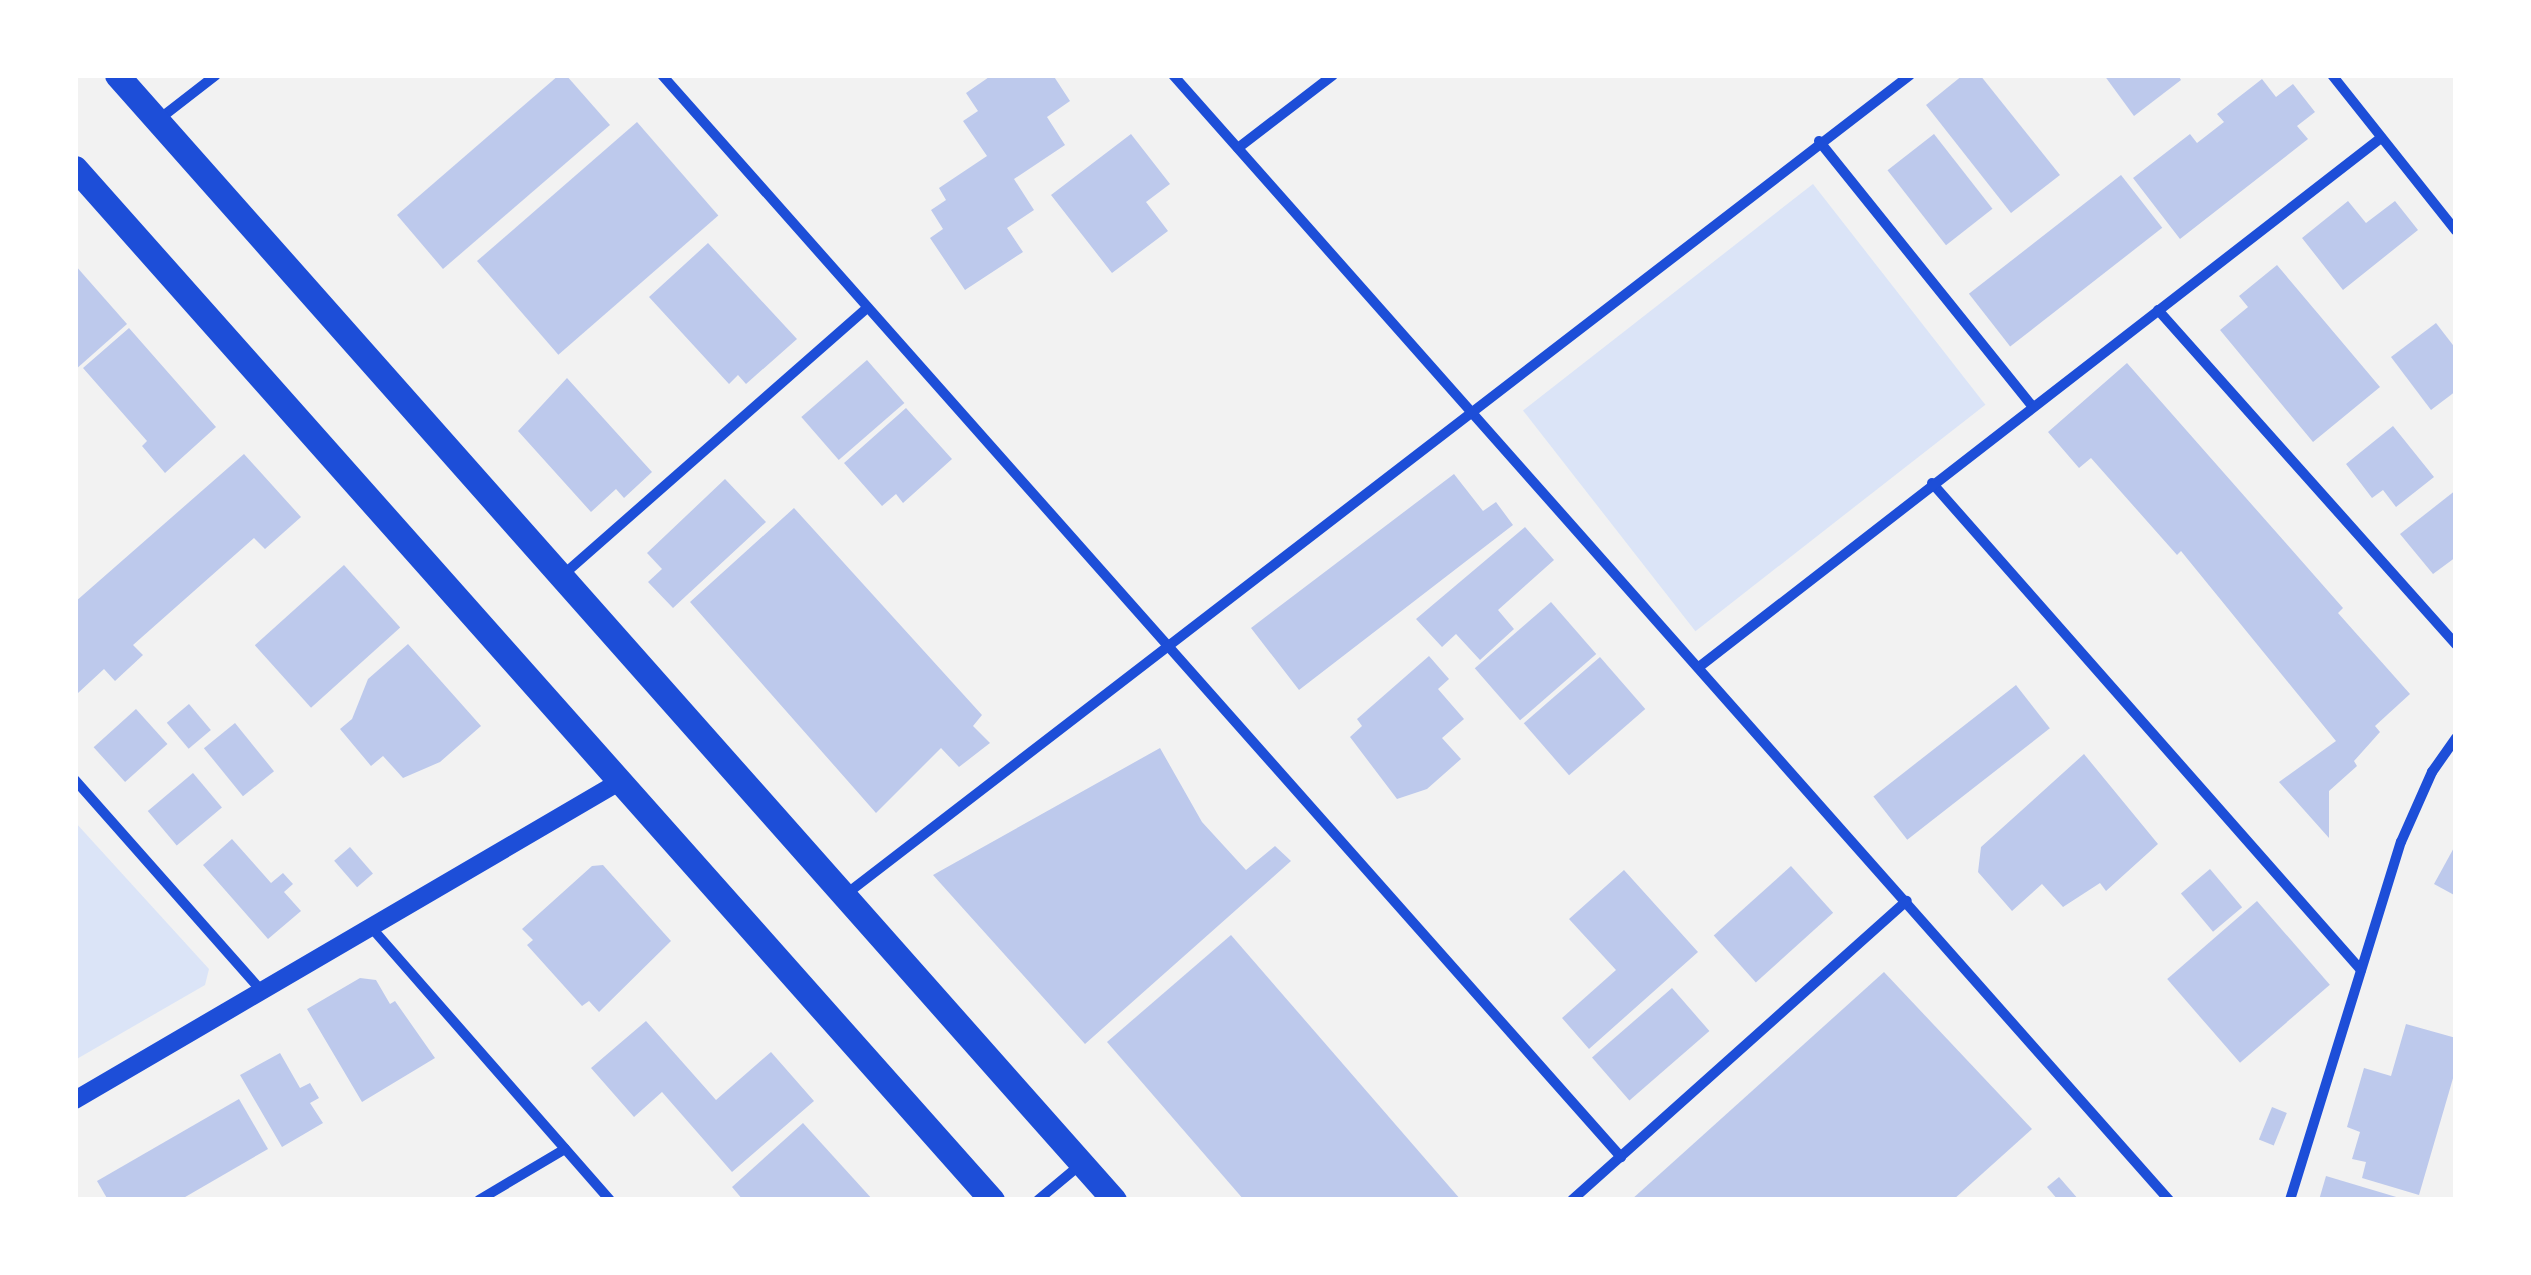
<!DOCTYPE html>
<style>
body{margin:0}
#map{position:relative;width:2531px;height:1275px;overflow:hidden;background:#f2f2f2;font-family:"Noto Serif",serif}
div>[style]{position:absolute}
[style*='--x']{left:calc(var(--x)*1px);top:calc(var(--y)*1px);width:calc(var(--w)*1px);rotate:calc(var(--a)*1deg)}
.green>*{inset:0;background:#dbe4f7;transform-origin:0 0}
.building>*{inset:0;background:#bdc9ec;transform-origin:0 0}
.minor>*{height:10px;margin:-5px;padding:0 5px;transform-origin:5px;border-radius:5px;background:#1d4ed8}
.tertiary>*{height:18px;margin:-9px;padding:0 9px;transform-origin:9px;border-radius:9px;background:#1d4ed8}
.primary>*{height:25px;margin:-12.5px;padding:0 12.5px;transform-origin:12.5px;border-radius:12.5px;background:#1d4ed8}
span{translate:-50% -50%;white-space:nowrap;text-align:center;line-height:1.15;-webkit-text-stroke:9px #fff;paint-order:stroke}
.frame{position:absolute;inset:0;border:78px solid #fff;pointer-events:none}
</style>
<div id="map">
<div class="green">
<i style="left:1813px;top:184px;width:280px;height:368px;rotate:52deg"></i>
<i style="clip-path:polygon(75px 822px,209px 969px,205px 985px,75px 1060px)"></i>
</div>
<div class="building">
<i style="clip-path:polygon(559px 75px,566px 75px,610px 125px,443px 269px,397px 215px)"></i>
<i style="clip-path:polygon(992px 75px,1053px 75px,1070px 101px,1047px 117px,1065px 145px,1014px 179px,1034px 210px,1007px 228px,1023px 252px,965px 290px,930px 238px,943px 229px,931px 210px,946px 200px,939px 188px,987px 156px,963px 121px,978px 111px,966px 93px)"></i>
<i style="clip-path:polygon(1963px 75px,1980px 75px,2060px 175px,2011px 213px,1926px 105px)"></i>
<i style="clip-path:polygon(2104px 75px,2178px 75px,2181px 80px,2134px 116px)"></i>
<i style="clip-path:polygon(2262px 79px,2276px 97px,2293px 84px,2315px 112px,2297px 126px,2308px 139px,2180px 239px,2133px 178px,2190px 134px,2197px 143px,2224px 122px,2217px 114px)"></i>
<i style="left:637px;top:122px;width:124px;height:212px;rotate:49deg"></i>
<i style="clip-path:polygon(1131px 134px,1170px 184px,1146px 202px,1168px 231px,1112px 273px,1051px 195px)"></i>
<i style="left:1934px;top:134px;width:95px;height:59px;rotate:52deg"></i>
<i style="left:2121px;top:175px;width:67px;height:193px;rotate:52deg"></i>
<i style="clip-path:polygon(2348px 201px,2366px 223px,2395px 201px,2418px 230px,2343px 290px,2302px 238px)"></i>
<i style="clip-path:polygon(708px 243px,797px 339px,746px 384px,738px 375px,729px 384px,649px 297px)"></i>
<i style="clip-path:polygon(75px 265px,127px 324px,75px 370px)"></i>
<i style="clip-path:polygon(2277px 265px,2380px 387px,2313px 442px,2220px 330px,2248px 307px,2239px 296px)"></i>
<i style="clip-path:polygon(2436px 323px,2456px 349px,2456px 391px,2431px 410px,2391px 357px)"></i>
<i style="clip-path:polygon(129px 328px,216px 427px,165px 473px,142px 446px,147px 441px,83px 368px)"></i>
<i style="left:867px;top:360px;width:57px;height:87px;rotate:49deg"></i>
<i style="clip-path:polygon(2127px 363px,2343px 608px,2338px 613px,2410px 694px,2375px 726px,2380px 732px,2354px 761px,2357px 766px,2329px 791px,2329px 838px,2279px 782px,2336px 741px,2181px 551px,2177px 555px,2091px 458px,2079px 468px,2048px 432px)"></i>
<i style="clip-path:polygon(567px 378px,652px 472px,624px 498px,616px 489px,591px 512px,518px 431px)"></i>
<i style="clip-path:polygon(906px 408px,952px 459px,903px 503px,896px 494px,882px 506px,844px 463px)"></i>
<i style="clip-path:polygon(2393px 426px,2434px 477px,2396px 507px,2383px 490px,2372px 498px,2346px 464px)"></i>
<i style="clip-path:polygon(244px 454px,301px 517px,265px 549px,254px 538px,133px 645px,143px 655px,115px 681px,104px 669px,78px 693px,75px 602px)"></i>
<i style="clip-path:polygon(1454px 474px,1483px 511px,1496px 502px,1513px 525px,1299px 690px,1251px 628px)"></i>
<i style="clip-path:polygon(725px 479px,766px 522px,673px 608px,648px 582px,662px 569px,647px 553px)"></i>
<i style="clip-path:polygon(2456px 490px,2456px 557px,2433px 574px,2400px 534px)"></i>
<i style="clip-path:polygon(794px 508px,982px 715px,973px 726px,990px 743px,959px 767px,941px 748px,876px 813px,690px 602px)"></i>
<i style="clip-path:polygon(1525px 527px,1554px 560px,1498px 610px,1514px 629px,1480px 660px,1456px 634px,1442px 647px,1416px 619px)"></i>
<i style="left:344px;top:565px;width:84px;height:120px;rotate:48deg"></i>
<i style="left:1551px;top:602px;width:69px;height:101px;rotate:49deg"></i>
<i style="clip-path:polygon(408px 644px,481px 726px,440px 762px,403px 778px,383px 756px,371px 766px,340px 729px,352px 719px,368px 679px)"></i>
<i style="clip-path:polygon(1429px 656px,1449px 679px,1438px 689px,1464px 719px,1442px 738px,1461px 759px,1427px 789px,1397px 799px,1350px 737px,1362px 726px,1357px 719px)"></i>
<i style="left:1600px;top:657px;width:69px;height:101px;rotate:49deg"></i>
<i style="left:2016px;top:685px;width:55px;height:181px;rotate:52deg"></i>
<i style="left:189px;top:704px;width:34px;height:29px;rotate:50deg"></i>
<i style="left:136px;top:709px;width:47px;height:57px;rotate:48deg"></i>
<i style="left:235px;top:723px;width:62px;height:40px;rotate:51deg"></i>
<i style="clip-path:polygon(1160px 748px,1202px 822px,1246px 870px,1275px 846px,1291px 861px,1085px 1044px,933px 875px)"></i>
<i style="clip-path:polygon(2084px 754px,2158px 844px,2106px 891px,2100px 883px,2063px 907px,2042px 884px,2012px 911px,1978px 872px,1981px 847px)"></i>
<i style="left:193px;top:773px;width:45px;height:59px;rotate:50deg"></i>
<i style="clip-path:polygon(232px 839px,271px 883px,283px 873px,293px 884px,284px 892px,301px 911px,268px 939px,203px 865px)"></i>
<i style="clip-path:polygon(2456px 844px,2456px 896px,2434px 884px)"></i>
<i style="left:350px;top:847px;width:35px;height:21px;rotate:49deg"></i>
<i style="clip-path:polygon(603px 865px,671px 941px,599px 1012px,589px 1001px,582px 1006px,527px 945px,533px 940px,522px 929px,592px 866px)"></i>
<i style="left:1791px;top:866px;width:63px;height:104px;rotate:48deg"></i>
<i style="left:2210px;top:869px;width:50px;height:38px;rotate:50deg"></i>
<i style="clip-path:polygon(1624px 870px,1698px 952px,1589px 1049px,1562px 1018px,1616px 970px,1569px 919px)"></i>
<i style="left:2257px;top:901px;width:111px;height:119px;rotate:49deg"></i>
<i style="clip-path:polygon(1231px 935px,1461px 1200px,1244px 1200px,1107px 1042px)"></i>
<i style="clip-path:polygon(1884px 972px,2032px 1129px,1953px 1200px,1631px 1200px)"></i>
<i style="clip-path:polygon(360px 978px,376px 980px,390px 1004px,395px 1001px,435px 1058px,362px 1102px,307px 1009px)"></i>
<i style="left:1672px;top:988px;width:57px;height:106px;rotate:49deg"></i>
<i style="clip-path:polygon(646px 1021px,716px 1100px,771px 1052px,814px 1101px,732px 1172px,662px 1092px,634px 1117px,591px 1068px)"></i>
<i style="clip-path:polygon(2406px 1024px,2456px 1038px,2456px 1068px,2419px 1195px,2362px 1178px,2366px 1162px,2352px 1159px,2360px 1132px,2347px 1127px,2364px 1068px,2391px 1076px)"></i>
<i style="clip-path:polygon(280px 1053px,300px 1088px,310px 1083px,319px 1098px,310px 1103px,323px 1123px,282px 1147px,240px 1075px)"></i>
<i style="clip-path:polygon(239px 1099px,268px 1149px,180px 1200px,108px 1200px,97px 1181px)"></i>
<i style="left:2272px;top:1107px;width:16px;height:35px;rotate:22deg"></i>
<i style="clip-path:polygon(803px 1123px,873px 1200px,743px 1200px,732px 1187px)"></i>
<i style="clip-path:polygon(2326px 1176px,2403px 1199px,2403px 1200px,2319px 1200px)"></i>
<i style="clip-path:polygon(2059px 1177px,2079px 1200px,2058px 1200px,2047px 1187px)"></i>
</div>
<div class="minor">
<i style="--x:662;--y:75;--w:1446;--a:48.45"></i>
<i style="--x:1173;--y:75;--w:1503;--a:48.48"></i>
<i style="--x:2332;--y:75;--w:199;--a:51.5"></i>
<i style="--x:158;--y:120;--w:73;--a:-37.8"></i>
<i style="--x:1819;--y:141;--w:340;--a:51.2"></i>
<i style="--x:1238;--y:148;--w:120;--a:-37.5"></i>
<i style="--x:2158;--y:310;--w:448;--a:48.3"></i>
<i style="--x:1932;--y:483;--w:649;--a:48.62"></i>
<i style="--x:563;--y:575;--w:405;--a:-41.3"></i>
<i style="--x:1699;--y:667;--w:863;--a:-37.8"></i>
<i style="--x:75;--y:780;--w:282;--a:48.5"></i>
<i style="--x:845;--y:895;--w:1344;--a:-37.59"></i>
<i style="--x:370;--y:926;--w:364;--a:48.8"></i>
<i style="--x:479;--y:1200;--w:100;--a:-30.7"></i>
<i style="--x:1038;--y:1200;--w:56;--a:-39.9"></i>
<i style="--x:1572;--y:1200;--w:449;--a:-41.8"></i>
<i style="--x:2290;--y:1200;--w:375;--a:-72.8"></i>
<i style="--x:2401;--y:842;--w:77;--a:-66.1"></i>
<i style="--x:2432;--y:772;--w:42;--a:-54.8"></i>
</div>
<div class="tertiary">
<i style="--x:75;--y:1100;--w:630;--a:-30.31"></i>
</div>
<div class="primary">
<i style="--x:117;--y:75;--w:1503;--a:48.45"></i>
<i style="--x:75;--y:168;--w:1381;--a:48.38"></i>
</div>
<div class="frame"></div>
</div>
